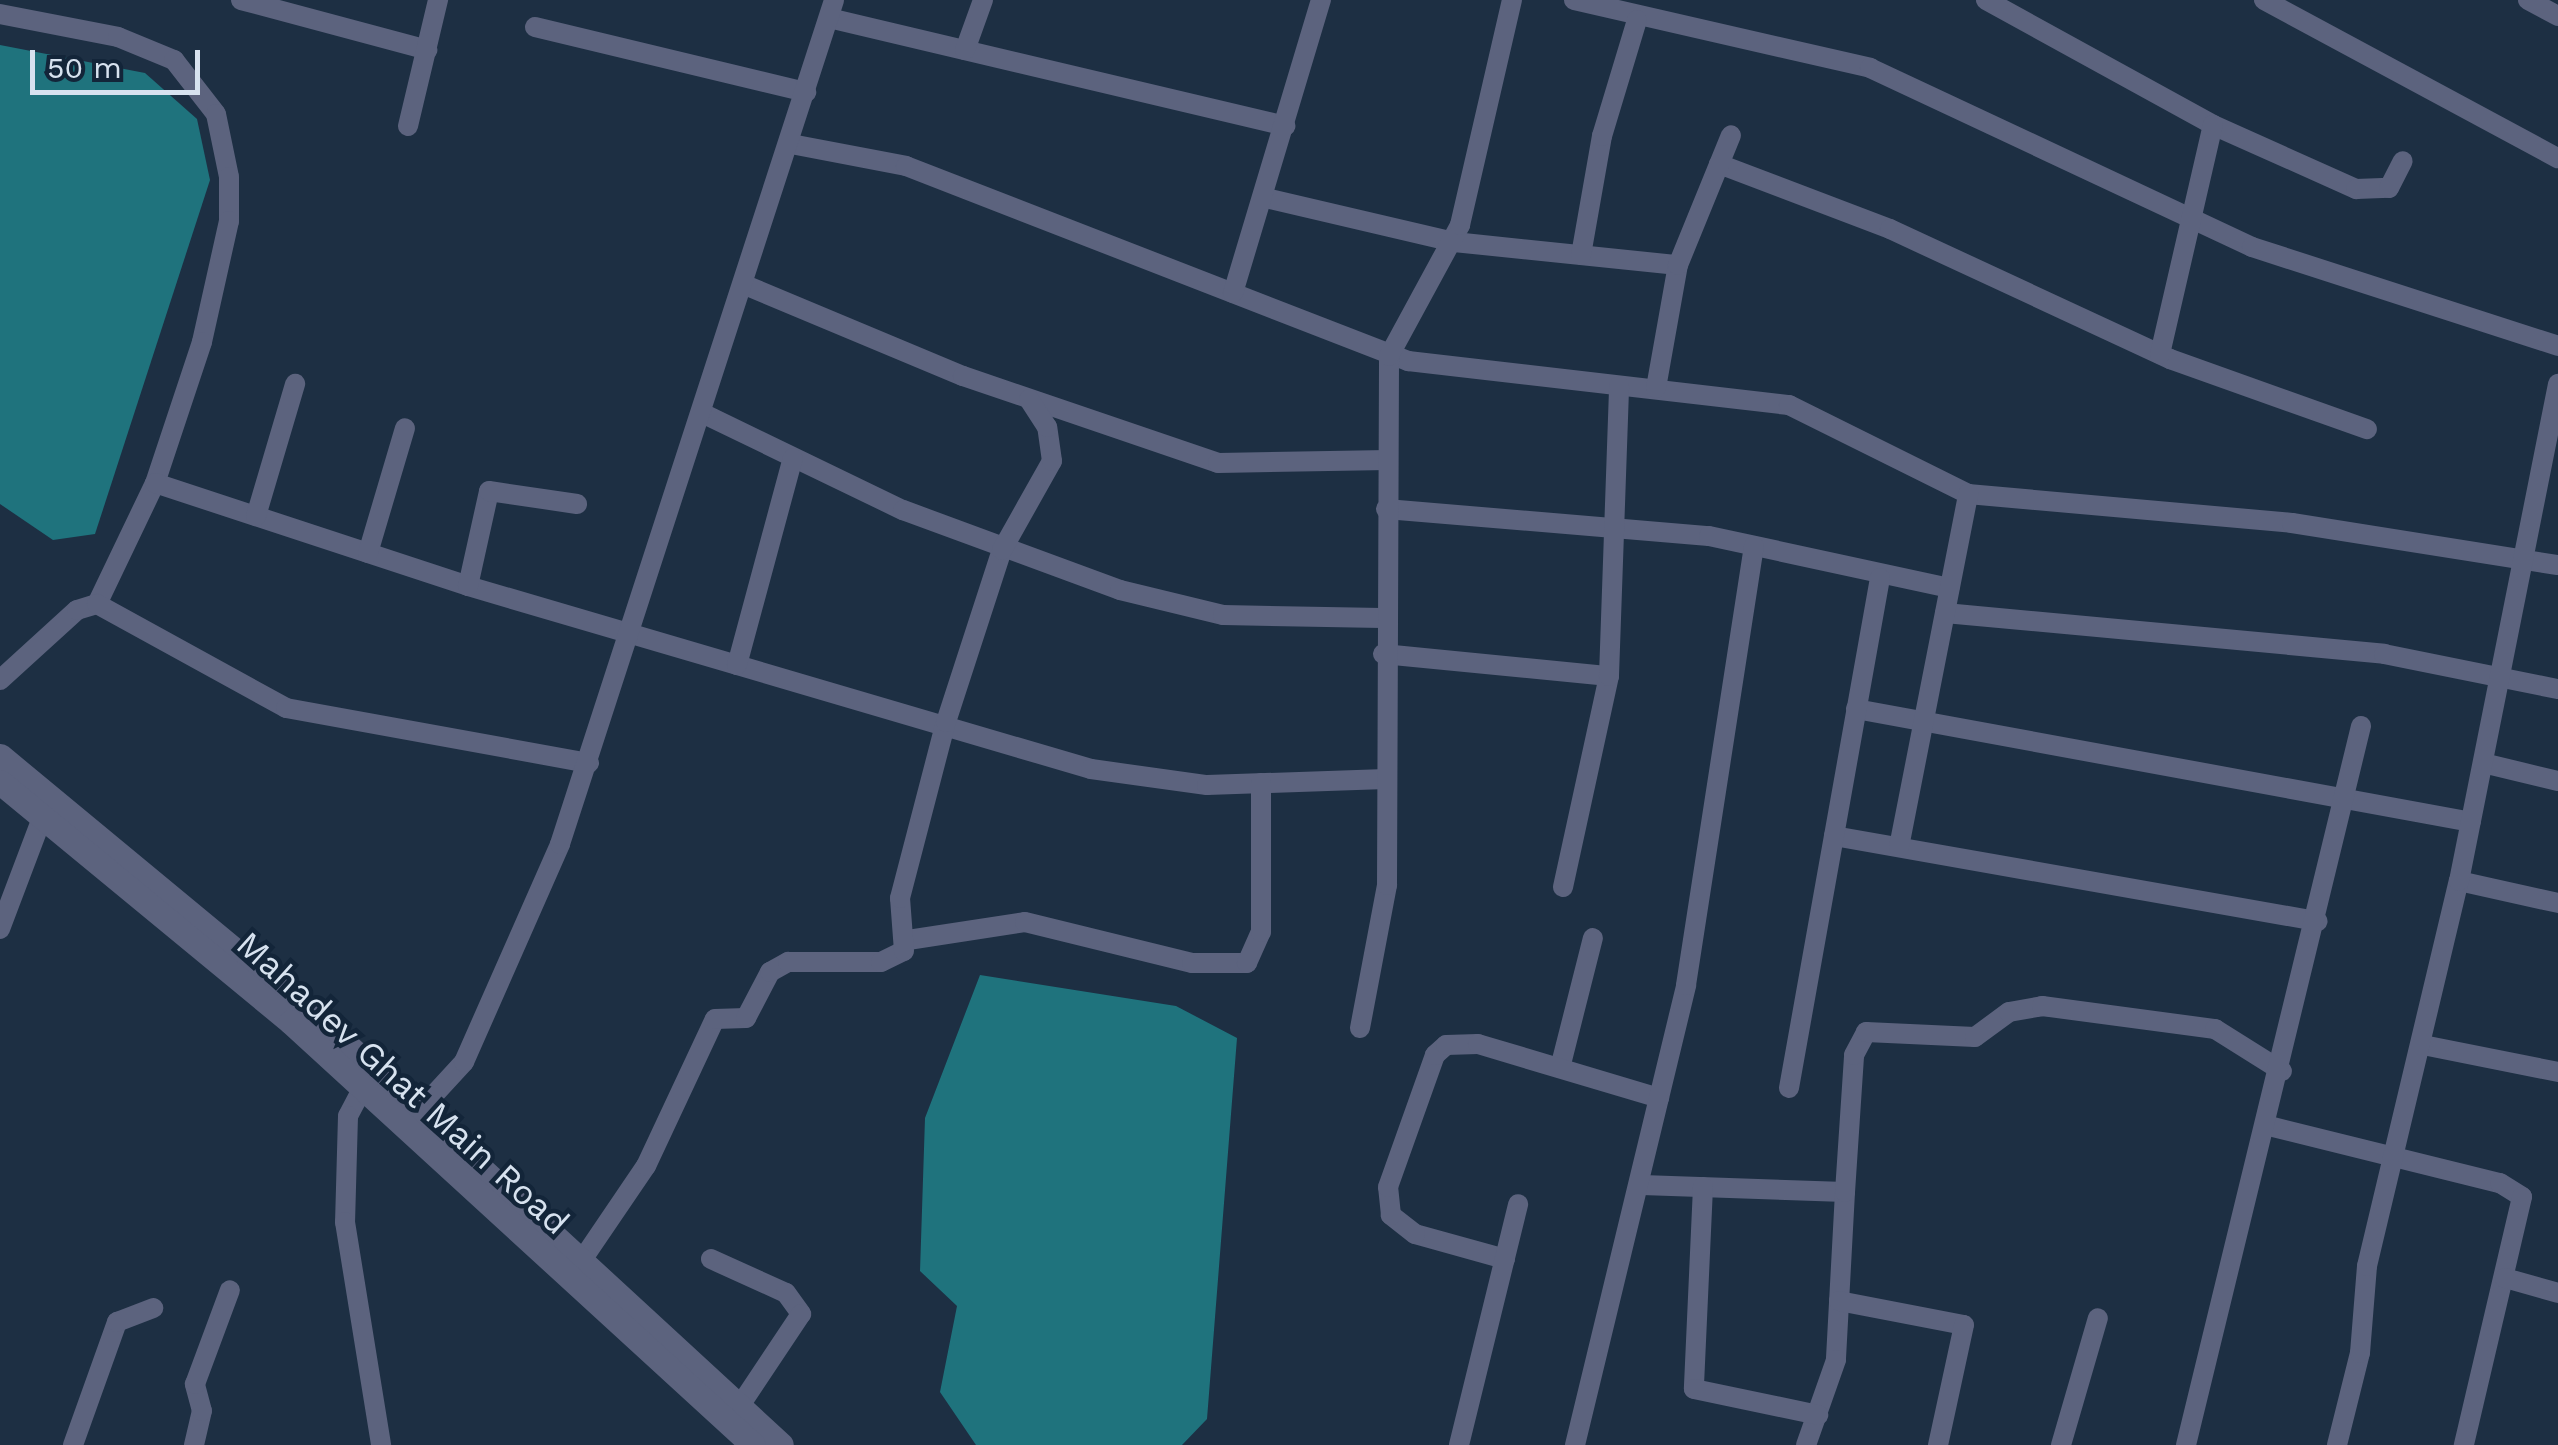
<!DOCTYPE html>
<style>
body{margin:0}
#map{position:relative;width:2558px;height:1445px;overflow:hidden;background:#1d2f43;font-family:"Work Sans",sans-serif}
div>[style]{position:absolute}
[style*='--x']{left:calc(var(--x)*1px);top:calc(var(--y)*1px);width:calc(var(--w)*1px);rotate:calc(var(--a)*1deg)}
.water>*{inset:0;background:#1f737d}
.minor>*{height:20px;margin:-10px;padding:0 10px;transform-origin:10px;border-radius:10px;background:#5c637e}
.tertiary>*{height:25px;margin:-12.5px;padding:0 12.5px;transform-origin:12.5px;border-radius:12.5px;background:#5c637e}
span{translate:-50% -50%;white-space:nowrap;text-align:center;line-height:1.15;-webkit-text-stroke:9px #132539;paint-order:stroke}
.street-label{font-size:35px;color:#d7e2ef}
.scale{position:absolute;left:30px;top:50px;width:170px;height:45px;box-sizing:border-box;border:5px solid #d7e2ef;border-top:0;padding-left:12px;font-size:30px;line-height:35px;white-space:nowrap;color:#d7e2ef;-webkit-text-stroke:8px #132539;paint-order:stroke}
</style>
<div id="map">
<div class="water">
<i style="clip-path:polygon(0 45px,145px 73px,197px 119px,210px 180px,95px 534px,53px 540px,0 504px)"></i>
<i style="clip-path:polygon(980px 975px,1176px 1006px,1237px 1038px,1207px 1419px,1182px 1445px,976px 1445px,940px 1392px,957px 1306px,920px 1271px,925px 1118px)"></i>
</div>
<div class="minor">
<i style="--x:241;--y:0;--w:193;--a:15"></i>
<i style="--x:1574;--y:0;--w:304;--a:12.9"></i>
<i style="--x:1870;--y:68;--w:422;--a:25.1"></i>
<i style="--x:2252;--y:247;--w:322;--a:17.9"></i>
<i style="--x:1986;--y:0;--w:259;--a:28.8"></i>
<i style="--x:2213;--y:125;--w:157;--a:24.1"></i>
<i style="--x:2356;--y:189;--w:33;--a:-2"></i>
<i style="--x:2389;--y:188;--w:30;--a:-63"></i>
<i style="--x:2264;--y:0;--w:334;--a:28.3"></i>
<i style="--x:2528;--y:0;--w:34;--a:28"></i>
<i style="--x:0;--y:14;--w:120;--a:11"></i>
<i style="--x:118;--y:37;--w:61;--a:22.3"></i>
<i style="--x:174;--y:60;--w:68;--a:52.1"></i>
<i style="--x:216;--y:114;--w:64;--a:78.3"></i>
<i style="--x:229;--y:177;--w:44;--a:90"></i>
<i style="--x:229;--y:221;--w:124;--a:102.6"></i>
<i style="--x:202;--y:342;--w:149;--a:108.4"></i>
<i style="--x:155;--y:483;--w:134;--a:115.6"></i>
<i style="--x:829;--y:18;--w:469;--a:13.3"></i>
<i style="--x:535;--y:27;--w:279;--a:13.5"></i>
<i style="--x:965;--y:50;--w:53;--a:-70.2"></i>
<i style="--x:408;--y:126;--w:130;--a:-76.6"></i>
<i style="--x:791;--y:144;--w:117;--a:10.8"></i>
<i style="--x:906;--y:166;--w:539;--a:21.23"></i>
<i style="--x:1408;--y:361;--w:384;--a:6.6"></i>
<i style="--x:1789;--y:405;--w:200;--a:26.4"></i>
<i style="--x:1968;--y:494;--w:325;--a:5.1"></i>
<i style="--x:2292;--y:523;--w:269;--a:9"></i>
<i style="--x:1719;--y:164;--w:183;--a:20.8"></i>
<i style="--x:1890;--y:229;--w:309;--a:24.9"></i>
<i style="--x:2170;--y:359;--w:209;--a:19.6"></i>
<i style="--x:1266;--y:198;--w:193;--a:13.2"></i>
<i style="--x:1454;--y:242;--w:225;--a:5.9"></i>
<i style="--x:1581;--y:255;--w:121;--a:-80"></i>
<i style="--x:1602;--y:136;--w:121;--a:-73.2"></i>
<i style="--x:745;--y:285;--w:236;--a:22.7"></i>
<i style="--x:963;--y:376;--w:269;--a:18.8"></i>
<i style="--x:1218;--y:463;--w:170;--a:-1"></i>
<i style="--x:1233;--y:293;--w:306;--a:-73.3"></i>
<i style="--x:2160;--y:354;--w:235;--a:-77"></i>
<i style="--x:1656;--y:388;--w:125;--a:-79.9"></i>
<i style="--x:1678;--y:265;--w:140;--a:-67.8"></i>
<i style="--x:704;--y:414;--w:221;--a:25.8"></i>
<i style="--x:903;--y:510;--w:231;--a:20.2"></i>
<i style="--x:1120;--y:590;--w:106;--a:13.6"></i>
<i style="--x:1223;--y:615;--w:159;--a:1.1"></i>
<i style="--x:155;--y:483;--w:330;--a:18.2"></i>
<i style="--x:468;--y:586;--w:649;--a:16.37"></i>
<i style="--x:1091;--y:769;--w:117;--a:7.9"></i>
<i style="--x:1207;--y:785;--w:179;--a:-1.9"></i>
<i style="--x:1386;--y:509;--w:324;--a:4.8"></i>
<i style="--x:1709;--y:536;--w:246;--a:12.2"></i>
<i style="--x:256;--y:516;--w:138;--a:-73.5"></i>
<i style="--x:368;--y:553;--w:130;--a:-73.5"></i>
<i style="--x:468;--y:586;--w:97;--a:-77.5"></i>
<i style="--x:489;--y:491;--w:89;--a:8.4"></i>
<i style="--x:1945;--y:613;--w:441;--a:5.3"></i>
<i style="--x:2384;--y:654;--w:177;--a:11.4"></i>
<i style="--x:1383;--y:654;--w:227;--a:5.6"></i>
<i style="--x:737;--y:665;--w:214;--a:-74.9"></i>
<i style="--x:0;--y:680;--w:104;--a:-42.3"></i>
<i style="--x:77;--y:610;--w:21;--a:-17"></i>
<i style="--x:97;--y:604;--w:216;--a:28.8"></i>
<i style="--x:286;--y:708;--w:308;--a:10.3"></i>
<i style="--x:1856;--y:709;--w:625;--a:10.41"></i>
<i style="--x:2483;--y:763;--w:77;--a:13.5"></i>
<i style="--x:1834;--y:836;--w:491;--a:10"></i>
<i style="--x:1899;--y:847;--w:360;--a:-78.9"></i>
<i style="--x:2459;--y:881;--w:101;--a:12.5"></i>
<i style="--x:1563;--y:887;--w:216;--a:-77.7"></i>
<i style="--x:1609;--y:676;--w:290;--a:-88"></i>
<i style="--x:0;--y:929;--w:119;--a:-69.3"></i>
<i style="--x:908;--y:940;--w:118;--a:-8.7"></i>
<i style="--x:1025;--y:922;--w:172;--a:13.8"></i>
<i style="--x:1192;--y:963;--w:55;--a:0"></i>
<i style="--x:1247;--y:963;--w:34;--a:-66"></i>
<i style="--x:1261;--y:932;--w:149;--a:-90"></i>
<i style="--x:1360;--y:1028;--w:146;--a:-79.3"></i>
<i style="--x:1387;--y:885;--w:529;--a:-89.78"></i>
<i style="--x:1389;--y:356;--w:149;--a:-61.5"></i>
<i style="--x:1460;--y:225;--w:231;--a:-77"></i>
<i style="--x:2423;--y:1045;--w:138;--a:11.3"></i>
<i style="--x:1560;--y:1068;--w:134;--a:-75.8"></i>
<i style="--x:369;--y:1076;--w:45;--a:117.7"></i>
<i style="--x:348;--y:1116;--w:106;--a:91.6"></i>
<i style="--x:345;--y:1222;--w:226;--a:80.8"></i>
<i style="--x:1789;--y:1088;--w:518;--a:-79.88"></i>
<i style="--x:418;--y:1112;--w:68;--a:-47.4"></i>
<i style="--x:464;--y:1062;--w:238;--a:-66.2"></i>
<i style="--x:560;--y:844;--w:887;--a:-72.01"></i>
<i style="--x:2269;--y:1126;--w:238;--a:13.9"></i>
<i style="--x:2500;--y:1183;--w:26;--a:32"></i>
<i style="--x:2522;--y:1197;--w:255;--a:103.2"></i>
<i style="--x:1642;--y:1185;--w:203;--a:2"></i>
<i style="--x:1845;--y:1192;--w:168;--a:93.1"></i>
<i style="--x:1836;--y:1360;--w:90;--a:109.4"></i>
<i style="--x:1703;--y:1187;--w:202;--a:92.6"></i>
<i style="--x:1694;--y:1389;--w:127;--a:11.8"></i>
<i style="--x:1845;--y:1192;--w:137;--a:-86.2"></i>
<i style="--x:1854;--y:1055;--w:26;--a:-62"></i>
<i style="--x:1866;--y:1032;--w:109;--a:2.6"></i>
<i style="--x:1975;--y:1037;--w:42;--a:-36.3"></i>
<i style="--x:2009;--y:1012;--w:34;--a:-10"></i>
<i style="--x:2042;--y:1006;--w:175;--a:7.6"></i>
<i style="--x:2215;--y:1029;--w:79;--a:32.1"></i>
<i style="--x:711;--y:1259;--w:82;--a:24.4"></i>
<i style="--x:786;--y:1293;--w:26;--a:54"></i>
<i style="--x:801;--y:1314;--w:112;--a:123.7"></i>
<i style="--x:1505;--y:1259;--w:93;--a:-164.5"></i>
<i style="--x:1415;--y:1234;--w:31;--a:-142"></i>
<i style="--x:1391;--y:1215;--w:28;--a:-96"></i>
<i style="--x:1388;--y:1187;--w:140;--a:-70.4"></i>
<i style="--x:1435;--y:1055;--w:15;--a:-42"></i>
<i style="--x:1446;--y:1045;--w:32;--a:-2"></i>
<i style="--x:1478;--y:1044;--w:189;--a:16.6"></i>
<i style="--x:580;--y:1263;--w:117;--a:-55.8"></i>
<i style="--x:646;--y:1166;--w:162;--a:-64.9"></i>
<i style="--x:715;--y:1019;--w:31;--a:-2"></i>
<i style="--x:746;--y:1018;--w:52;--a:-62.4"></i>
<i style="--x:770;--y:972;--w:21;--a:-29"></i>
<i style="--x:788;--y:962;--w:93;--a:0"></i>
<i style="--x:881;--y:962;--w:25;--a:-26"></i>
<i style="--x:904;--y:951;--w:53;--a:-94.3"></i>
<i style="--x:900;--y:898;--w:182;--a:-75.4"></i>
<i style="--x:946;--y:722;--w:181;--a:-72"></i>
<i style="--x:1002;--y:550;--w:102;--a:-60.7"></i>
<i style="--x:1052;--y:461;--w:34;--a:-98"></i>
<i style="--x:1047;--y:427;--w:33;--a:-123"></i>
<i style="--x:2505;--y:1278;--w:55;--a:15.8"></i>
<i style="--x:1839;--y:1301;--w:127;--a:10.9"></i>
<i style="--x:1964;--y:1325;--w:123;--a:102.2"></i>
<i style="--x:73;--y:1445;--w:131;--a:-70.3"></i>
<i style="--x:117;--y:1322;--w:39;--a:-21"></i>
<i style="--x:194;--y:1445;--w:35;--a:-77"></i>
<i style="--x:202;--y:1411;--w:28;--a:-105"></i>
<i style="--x:195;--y:1384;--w:100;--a:-69.6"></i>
<i style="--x:1459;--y:1445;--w:248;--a:-76.2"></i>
<i style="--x:1575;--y:1445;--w:473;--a:-76.4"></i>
<i style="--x:1686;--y:985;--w:444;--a:-81.2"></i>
<i style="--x:2061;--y:1445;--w:132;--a:-73.8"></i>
<i style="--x:2186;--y:1445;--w:740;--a:-76.32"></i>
<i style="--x:2337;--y:1445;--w:95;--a:-76"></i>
<i style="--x:2360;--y:1353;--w:87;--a:-85.4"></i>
<i style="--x:2367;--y:1266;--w:396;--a:-76.6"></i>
<i style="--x:2459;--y:881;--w:507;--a:-78.73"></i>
</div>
<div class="tertiary">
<i style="--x:0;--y:756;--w:420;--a:39.6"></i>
<i style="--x:324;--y:1024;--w:621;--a:42.65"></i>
<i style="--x:0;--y:782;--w:377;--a:39.5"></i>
<i style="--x:291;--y:1022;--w:626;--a:42.48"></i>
</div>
<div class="street-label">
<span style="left:403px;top:1083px;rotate:42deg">Mahadev Ghat Main Road</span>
</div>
<div class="scale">50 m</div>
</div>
